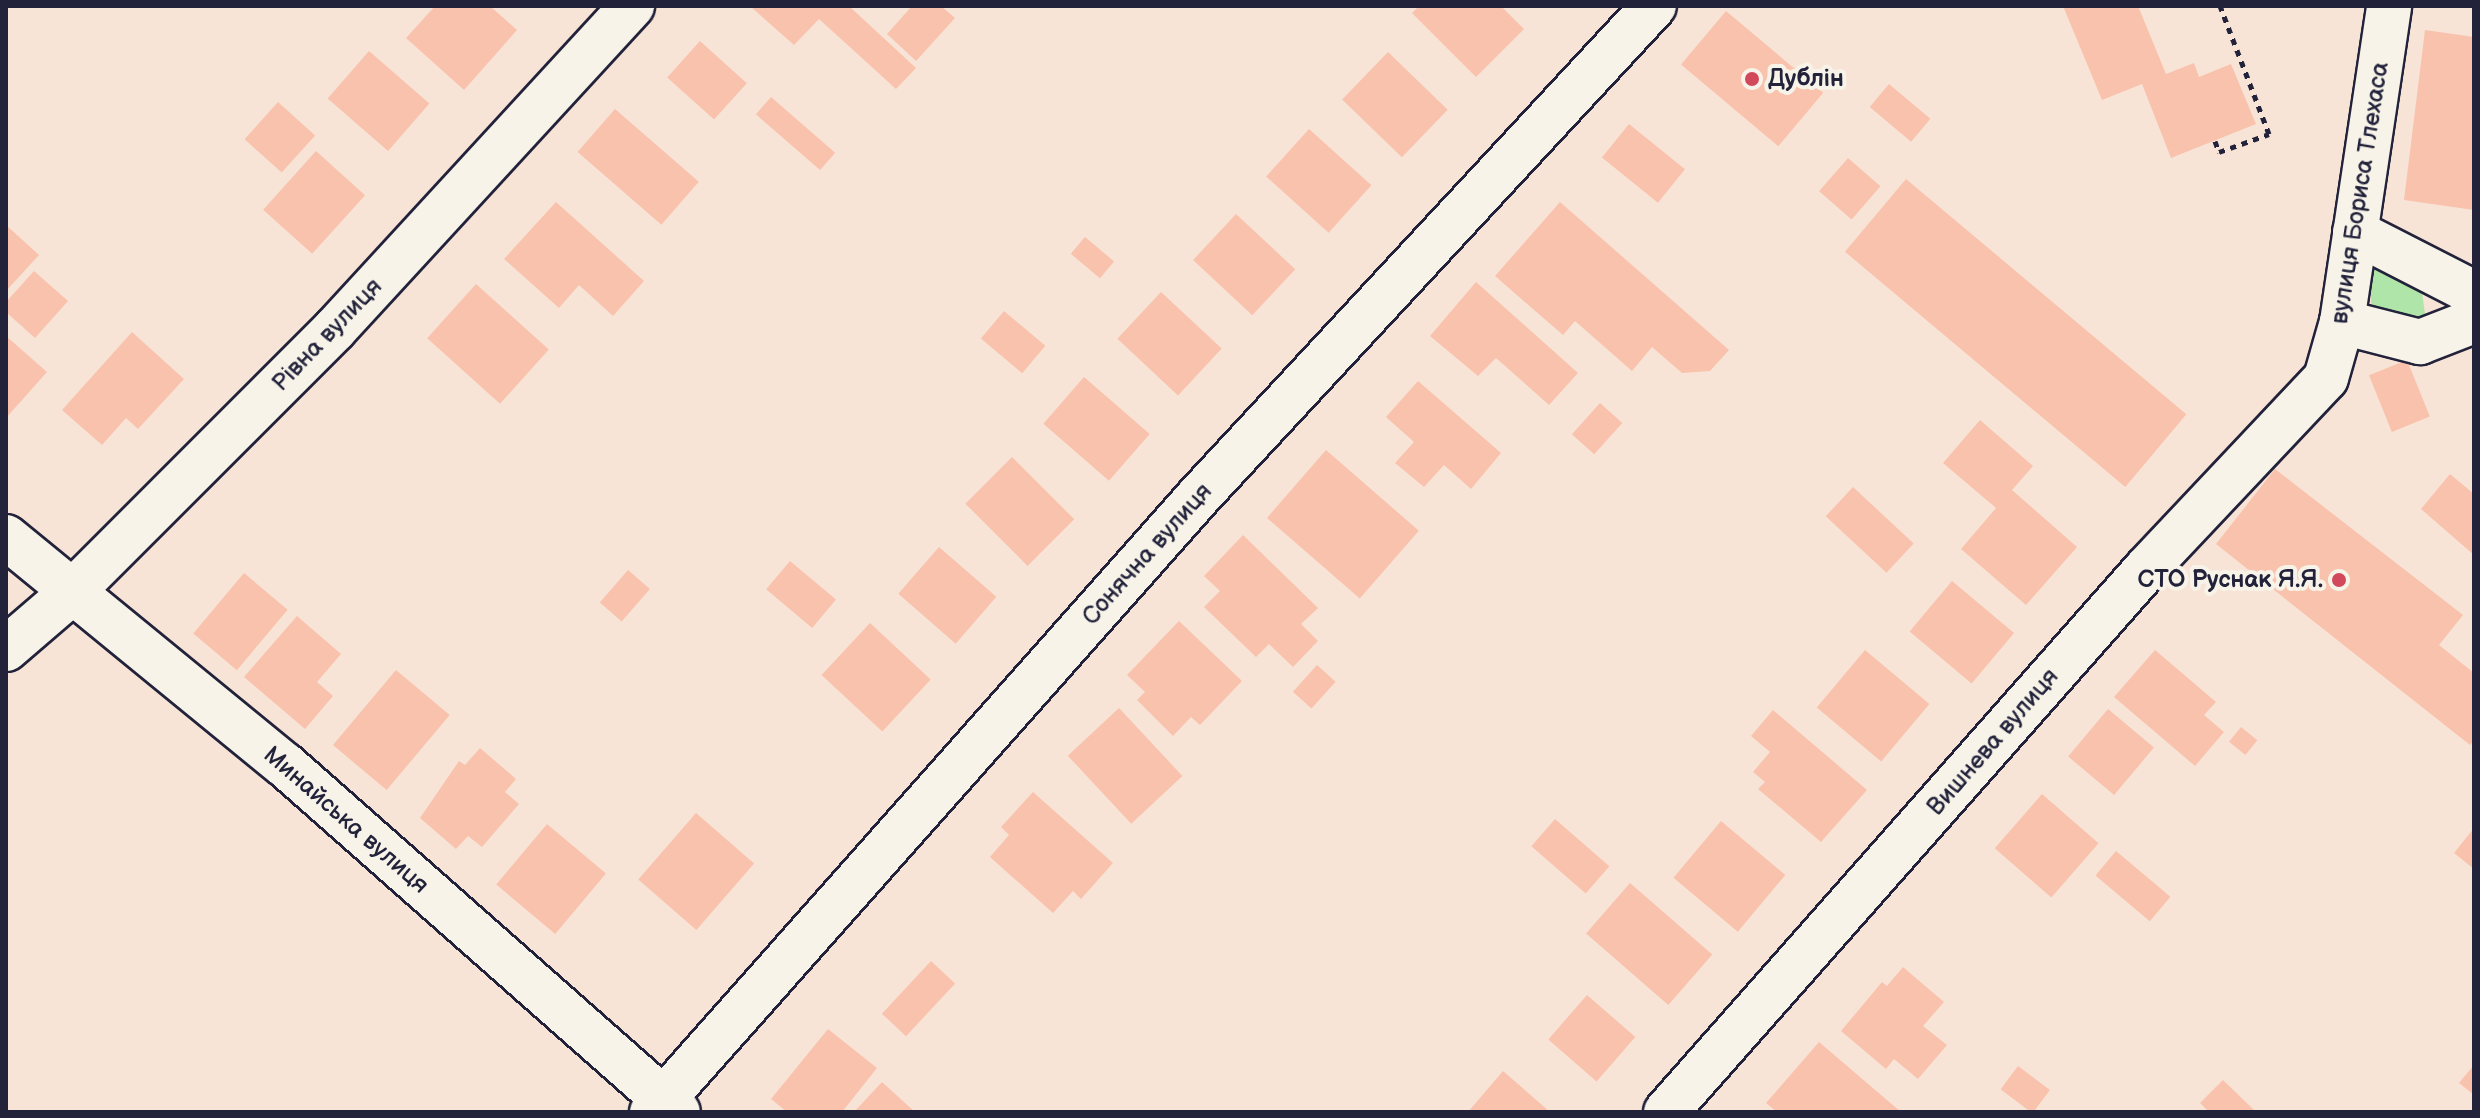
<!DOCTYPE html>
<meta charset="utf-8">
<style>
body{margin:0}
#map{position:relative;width:2480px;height:1118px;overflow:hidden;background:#f8e4d6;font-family:"Balsamiq Sans",sans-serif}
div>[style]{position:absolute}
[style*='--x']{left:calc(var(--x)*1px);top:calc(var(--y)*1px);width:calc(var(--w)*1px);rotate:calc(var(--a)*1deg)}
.green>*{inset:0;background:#afe5a8}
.building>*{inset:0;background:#f9c2ad;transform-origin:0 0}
.path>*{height:5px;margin-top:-2.5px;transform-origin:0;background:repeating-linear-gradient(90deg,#22223b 0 6px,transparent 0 12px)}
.roads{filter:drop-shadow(2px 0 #22223b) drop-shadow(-2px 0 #22223b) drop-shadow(0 2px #22223b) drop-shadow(0 -2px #22223b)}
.minor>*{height:44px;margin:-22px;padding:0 22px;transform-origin:22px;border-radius:22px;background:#f7f3e8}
.dots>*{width:22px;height:22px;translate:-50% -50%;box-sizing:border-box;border:4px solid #f7f3e8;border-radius:50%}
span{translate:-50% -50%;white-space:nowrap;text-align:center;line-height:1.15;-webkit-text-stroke:8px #f7f3e8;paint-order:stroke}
.poi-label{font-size:24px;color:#22223b;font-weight:700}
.left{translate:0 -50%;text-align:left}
.right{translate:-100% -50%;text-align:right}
.street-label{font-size:24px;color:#22223b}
.frame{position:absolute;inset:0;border:8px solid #22223b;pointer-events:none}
</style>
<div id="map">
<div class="green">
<i style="clip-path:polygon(2384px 266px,2416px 281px,2422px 292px,2425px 314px,2413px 333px,2373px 319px,2369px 279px,2372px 269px)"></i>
</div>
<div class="building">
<i style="clip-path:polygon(435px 6px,490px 6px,517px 30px,464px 90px,406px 38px)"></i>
<i style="clip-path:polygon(750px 6px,849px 6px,916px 68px,896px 89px,819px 19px,794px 45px)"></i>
<i style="clip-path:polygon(912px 6px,941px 6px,955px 18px,916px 61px,887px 34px)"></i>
<i style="clip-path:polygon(1419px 6px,1501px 6px,1524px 29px,1476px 77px,1412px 13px)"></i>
<i style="clip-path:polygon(2063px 6px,2138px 6px,2166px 74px,2194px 63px,2199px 77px,2231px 64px,2256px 124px,2171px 158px,2142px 84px,2102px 100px)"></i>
<i style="left:1726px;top:11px;width:127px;height:70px;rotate:40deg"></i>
<i style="clip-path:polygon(2425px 30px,2474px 37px,2474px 210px,2404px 200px)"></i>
<i style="left:700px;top:41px;width:63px;height:49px;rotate:42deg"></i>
<i style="left:369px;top:51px;width:80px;height:63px;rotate:41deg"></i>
<i style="left:1388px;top:52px;width:83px;height:66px;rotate:44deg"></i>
<i style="left:1889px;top:84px;width:54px;height:30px;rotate:40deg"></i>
<i style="left:771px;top:97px;width:85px;height:23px;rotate:41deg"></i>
<i style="left:278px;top:102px;width:50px;height:50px;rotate:42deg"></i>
<i style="left:615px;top:109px;width:111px;height:57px;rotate:41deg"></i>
<i style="left:1629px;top:124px;width:72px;height:43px;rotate:39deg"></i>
<i style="left:1309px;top:129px;width:84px;height:64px;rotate:42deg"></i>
<i style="left:316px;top:151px;width:66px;height:79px;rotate:42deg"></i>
<i style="left:1848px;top:158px;width:43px;height:44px;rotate:41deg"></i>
<i style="left:1906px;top:179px;width:366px;height:95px;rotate:40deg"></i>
<i style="clip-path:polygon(556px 202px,644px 281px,613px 316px,579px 285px,559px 308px,504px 259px)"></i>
<i style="clip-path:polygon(1560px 202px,1729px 350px,1710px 371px,1682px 373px,1652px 347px,1632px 371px,1575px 321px,1563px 335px,1495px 276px)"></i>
<i style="left:1236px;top:214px;width:81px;height:63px;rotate:43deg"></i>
<i style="clip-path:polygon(6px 225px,39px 255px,6px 291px)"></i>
<i style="left:1085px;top:237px;width:38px;height:22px;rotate:40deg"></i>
<i style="clip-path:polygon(34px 271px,68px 301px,35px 338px,6px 312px,6px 302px)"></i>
<i style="clip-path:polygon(1476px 282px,1578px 373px,1549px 405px,1496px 358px,1478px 376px,1430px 336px)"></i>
<i style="left:476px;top:284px;width:98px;height:73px;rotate:42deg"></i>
<i style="left:1161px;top:292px;width:83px;height:64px;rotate:43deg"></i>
<i style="left:1004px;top:311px;width:54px;height:36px;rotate:40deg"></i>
<i style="clip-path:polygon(132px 332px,184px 379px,138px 429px,126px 418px,102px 445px,62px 410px)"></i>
<i style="clip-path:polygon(6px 336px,47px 372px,6px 418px)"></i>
<i style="left:2407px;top:360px;width:61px;height:41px;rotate:68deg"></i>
<i style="left:1084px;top:377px;width:87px;height:62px;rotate:41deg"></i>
<i style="clip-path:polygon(1418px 381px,1501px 453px,1471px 489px,1444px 465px,1424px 487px,1395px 463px,1414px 442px,1386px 417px)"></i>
<i style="left:1600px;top:403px;width:30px;height:42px;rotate:42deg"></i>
<i style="clip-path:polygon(1980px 420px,2033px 466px,2012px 490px,2077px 547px,2026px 605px,1961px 549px,1996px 508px,1943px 463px)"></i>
<i style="left:1326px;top:450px;width:123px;height:90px;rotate:41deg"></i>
<i style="left:1012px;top:457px;width:88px;height:66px;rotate:45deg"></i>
<i style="clip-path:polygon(2275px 469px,2463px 615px,2439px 645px,2474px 673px,2474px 740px,2470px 745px,2216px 544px)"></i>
<i style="clip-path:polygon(2450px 474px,2474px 494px,2474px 555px,2421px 509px)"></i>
<i style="left:1853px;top:487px;width:83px;height:40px;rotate:43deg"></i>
<i style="clip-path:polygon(1243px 535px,1318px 608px,1301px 624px,1318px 641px,1293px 667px,1269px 644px,1256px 657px,1204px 607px,1220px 591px,1204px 576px)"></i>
<i style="left:939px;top:547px;width:76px;height:62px;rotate:41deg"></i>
<i style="left:790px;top:561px;width:60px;height:37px;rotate:40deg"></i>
<i style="left:628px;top:570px;width:29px;height:43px;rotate:41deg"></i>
<i style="left:244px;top:573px;width:57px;height:79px;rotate:40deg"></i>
<i style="left:1952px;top:581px;width:81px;height:66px;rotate:40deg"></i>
<i style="clip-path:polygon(297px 616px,341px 654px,317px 682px,333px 696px,305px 729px,244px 677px)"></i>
<i style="clip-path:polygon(1179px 621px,1242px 681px,1200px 725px,1191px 717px,1173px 736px,1137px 700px,1145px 692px,1127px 675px)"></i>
<i style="left:870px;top:623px;width:83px;height:71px;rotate:43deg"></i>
<i style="left:1865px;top:650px;width:84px;height:75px;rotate:40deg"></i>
<i style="clip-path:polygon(2155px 650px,2216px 702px,2204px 715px,2224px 732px,2195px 766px,2114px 697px)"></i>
<i style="left:1317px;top:665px;width:25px;height:36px;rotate:42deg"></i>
<i style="left:396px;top:670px;width:70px;height:98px;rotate:40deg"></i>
<i style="left:1119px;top:708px;width:93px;height:70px;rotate:47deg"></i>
<i style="left:2108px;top:709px;width:60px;height:62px;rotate:40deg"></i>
<i style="clip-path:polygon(1773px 710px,1867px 790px,1821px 842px,1758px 789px,1765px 782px,1753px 772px,1770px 752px,1751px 736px)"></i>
<i style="left:2241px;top:727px;width:21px;height:19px;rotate:39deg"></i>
<i style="clip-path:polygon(480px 748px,516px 779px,505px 792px,519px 804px,482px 847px,468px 836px,456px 849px,420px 818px,459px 761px,465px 765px)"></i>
<i style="clip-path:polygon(1033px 792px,1113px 863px,1081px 899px,1073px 891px,1053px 913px,990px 857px,1009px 835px,1001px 827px)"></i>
<i style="left:2042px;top:794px;width:75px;height:72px;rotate:41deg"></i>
<i style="left:696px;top:813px;width:77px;height:88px;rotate:41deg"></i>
<i style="left:1555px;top:819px;width:72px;height:36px;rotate:41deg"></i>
<i style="left:1721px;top:821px;width:84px;height:74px;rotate:40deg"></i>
<i style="left:547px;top:824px;width:77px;height:79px;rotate:40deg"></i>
<i style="clip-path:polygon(2474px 828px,2474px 869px,2454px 853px)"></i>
<i style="left:2116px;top:851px;width:71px;height:32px;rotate:40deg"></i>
<i style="left:1630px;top:883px;width:109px;height:67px;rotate:41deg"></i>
<i style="left:931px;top:961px;width:33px;height:72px;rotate:43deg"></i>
<i style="clip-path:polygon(1903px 967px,1944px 1002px,1923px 1026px,1947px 1045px,1918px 1079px,1894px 1059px,1886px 1069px,1841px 1031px,1882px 982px,1887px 986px)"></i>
<i style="left:1587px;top:995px;width:64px;height:59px;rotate:41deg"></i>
<i style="clip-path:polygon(828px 1029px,877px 1068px,842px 1112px,787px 1112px,771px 1099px)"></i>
<i style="clip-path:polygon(1819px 1042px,1901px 1112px,1777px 1112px,1766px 1103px)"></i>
<i style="clip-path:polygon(2474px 1065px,2474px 1095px,2459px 1083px)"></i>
<i style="left:2018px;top:1066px;width:40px;height:29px;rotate:37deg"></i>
<i style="clip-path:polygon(1503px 1071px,1550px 1112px,1468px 1112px)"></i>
<i style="clip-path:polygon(2223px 1080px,2256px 1112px,2209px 1112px,2200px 1103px)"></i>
<i style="clip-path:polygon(882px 1082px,915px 1112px,854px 1112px)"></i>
</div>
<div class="path">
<i style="--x:2215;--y:141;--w:12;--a:70"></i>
<i style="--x:2219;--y:152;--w:53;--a:-19.8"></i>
<i style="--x:2269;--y:134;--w:137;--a:-110.9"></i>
</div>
<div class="roads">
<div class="minor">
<i style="--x:2355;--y:232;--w:134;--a:27.1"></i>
<i style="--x:2342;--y:322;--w:81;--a:14.4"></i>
<i style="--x:2420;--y:342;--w:58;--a:-21.3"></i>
<i style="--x:6;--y:537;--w:360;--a:39.3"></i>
<i style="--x:285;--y:765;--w:524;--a:41.44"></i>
<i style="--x:6;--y:649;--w:84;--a:-40.7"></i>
<i style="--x:70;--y:594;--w:375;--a:-45"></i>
<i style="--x:335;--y:329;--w:439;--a:-47.4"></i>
<i style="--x:652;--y:1112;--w:822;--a:-48.4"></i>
<i style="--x:1198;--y:497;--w:670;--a:-47.12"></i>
<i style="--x:1666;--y:1112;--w:725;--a:-48.52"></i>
<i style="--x:2146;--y:569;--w:262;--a:-46.7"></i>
<i style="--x:2326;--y:378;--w:58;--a:-74.1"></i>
<i style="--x:2342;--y:322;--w:319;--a:-81.5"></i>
</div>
</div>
<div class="dots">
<i style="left:1752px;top:79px;background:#d1495b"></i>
<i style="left:2339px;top:580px;background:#d1495b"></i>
</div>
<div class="poi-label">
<span class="left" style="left:1768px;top:79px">Дублін</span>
<span class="right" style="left:2323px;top:580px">СТО Руснак Я.Я.</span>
</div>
<div class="street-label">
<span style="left:2360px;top:193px;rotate:-81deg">вулиця Бориса Тлехаса</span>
<span style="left:327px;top:335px;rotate:-46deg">Рівна вулиця</span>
<span style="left:1147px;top:554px;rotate:-48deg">Сонячна вулиця</span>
<span style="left:1993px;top:742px;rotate:-49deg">Вишнева вулиця</span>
<span style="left:346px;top:820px;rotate:41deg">Минайська вулиця</span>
</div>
<div class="frame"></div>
</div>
